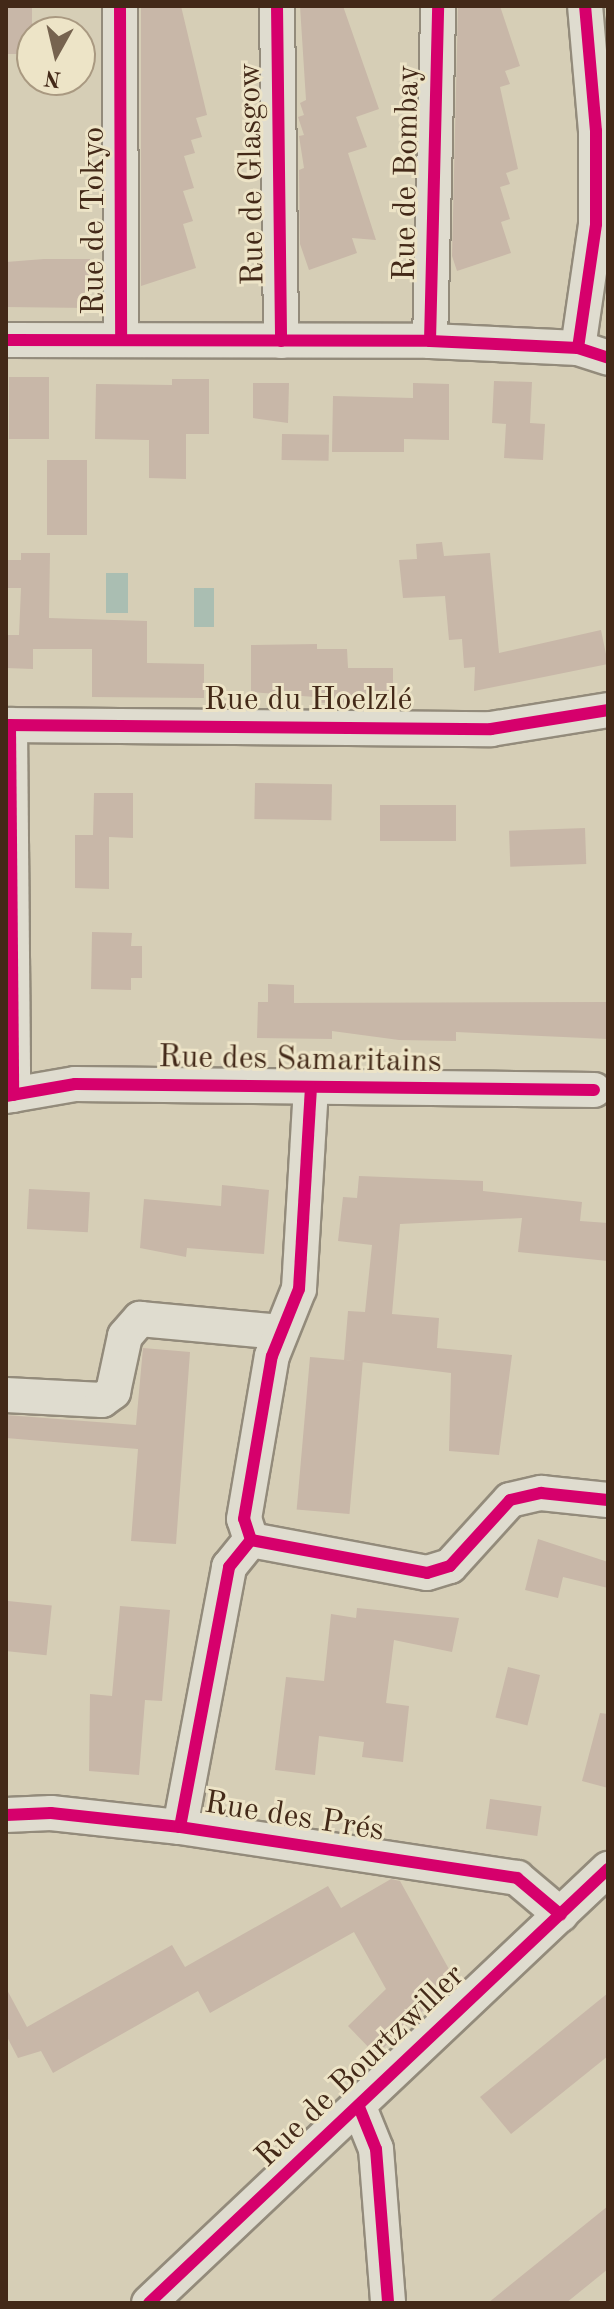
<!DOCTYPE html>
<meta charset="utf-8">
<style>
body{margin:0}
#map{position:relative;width:614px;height:2309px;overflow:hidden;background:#d6ceb6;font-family:"Old Standard TT",serif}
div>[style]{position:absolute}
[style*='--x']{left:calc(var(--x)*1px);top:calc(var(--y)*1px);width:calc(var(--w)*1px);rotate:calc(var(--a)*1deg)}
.water>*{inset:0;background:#aabeb2;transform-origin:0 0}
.building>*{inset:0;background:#c8b7a8;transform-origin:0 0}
.roads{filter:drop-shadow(2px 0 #938b7b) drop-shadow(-2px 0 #938b7b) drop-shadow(0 2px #938b7b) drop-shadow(0 -2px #938b7b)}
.minor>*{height:34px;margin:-17px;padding:0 17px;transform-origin:17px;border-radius:17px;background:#dfdccf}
.cycleway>*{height:12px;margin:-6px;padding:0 6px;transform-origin:6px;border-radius:6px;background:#d6006c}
span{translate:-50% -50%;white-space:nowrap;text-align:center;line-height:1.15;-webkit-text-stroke:6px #ede4c7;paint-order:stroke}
.street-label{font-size:32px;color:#432918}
.frame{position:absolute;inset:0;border:8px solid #432918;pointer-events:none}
.north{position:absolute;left:16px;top:16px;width:80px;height:80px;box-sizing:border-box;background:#ede4c7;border:2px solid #a99981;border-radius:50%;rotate:188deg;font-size:22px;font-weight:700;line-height:32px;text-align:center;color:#432918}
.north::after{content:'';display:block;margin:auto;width:28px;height:36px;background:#76634f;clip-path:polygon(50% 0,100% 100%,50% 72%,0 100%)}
</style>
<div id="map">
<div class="water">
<i style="left:106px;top:573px;width:22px;height:40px"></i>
<i style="left:194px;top:588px;width:20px;height:39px"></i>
</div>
<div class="building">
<i style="left:6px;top:6px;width:26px;height:48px"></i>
<i style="clip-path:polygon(141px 6px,181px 6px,207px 115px,196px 118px,202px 137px,191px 140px,195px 153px,184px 156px,194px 188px,183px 191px,193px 221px,183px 224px,196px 268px,141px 286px)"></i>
<i style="clip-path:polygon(300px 6px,343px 6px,379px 109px,356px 117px,367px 147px,348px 153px,376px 240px,352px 238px,357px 253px,309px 270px,300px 244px,299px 170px,304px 168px,299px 136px,304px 135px,298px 117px,304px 115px,300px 103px,306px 100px)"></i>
<i style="clip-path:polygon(458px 6px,500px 6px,520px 66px,505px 71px,510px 84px,500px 87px,518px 169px,506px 173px,510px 184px,500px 187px,510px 219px,501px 222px,511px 253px,457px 271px,452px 256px)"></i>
<i style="clip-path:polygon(44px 259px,90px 259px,89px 308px,6px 307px,6px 262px)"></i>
<i style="left:9px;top:377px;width:40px;height:62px"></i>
<i style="clip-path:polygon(172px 379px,209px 379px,209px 434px,186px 434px,186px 479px,149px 478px,149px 440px,95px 439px,96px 384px,172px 385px)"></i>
<i style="clip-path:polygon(494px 381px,532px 382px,530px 423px,545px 424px,543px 460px,504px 458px,506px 424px,492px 423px)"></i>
<i style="clip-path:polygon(253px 383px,289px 383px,288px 423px,253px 418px)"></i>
<i style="clip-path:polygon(413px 383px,449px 384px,449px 440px,404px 439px,404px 452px,332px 452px,333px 396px,413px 398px)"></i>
<i style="left:282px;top:434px;width:47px;height:26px;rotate:1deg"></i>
<i style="left:47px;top:460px;width:40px;height:75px"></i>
<i style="clip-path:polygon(442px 542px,444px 556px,490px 553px,499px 653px,601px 630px,608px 664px,474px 691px,475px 667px,464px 668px,462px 639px,449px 640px,445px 596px,403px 598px,399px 560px,417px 559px,416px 544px)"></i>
<i style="clip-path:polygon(21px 553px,50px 553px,49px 618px,147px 621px,147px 663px,204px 664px,204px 698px,92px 697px,92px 649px,33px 649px,33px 669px,6px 668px,6px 635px,19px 635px,21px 588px,6px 588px,6px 560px,21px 560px)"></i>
<i style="clip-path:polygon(317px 644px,317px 649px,347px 649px,348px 668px,393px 668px,393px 701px,315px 703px,315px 697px,251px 692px,251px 645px)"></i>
<i style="left:255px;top:783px;width:77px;height:36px;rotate:1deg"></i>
<i style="clip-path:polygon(94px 793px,133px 793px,133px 838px,109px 837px,109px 889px,75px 888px,75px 835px,93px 835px)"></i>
<i style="left:380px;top:805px;width:76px;height:36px"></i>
<i style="left:585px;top:828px;width:36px;height:76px;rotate:88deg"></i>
<i style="clip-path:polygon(92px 932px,132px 933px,131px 946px,142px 946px,142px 978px,131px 978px,131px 990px,91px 989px)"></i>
<i style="clip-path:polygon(268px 984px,294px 985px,294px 1003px,608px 1002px,608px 1039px,456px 1032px,456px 1041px,399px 1040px,332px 1031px,332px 1039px,257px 1038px,258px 1002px,268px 1002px)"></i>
<i style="clip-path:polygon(359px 1176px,483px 1181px,483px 1191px,582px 1202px,580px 1221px,608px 1223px,608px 1261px,518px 1252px,522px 1218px,400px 1224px,392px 1314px,439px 1318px,437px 1348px,512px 1355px,499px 1455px,449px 1451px,451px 1373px,344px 1360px,348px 1311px,365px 1312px,372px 1245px,338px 1241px,343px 1197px,357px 1198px)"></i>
<i style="clip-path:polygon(222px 1185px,269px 1190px,264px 1254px,187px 1248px,186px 1257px,140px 1248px,144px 1199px,221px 1206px)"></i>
<i style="left:29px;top:1189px;width:61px;height:40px;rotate:3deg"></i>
<i style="clip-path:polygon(143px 1348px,190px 1352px,176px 1544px,131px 1541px,138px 1449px,6px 1438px,6px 1415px,136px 1425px)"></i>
<i style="left:310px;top:1357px;width:53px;height:153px;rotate:5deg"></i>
<i style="clip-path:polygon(538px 1539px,608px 1562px,608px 1588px,563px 1577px,558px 1598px,525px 1590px)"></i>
<i style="left:8px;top:1601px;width:44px;height:50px;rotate:6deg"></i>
<i style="clip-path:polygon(120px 1606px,170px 1610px,162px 1701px,145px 1700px,139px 1775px,89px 1771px,90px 1694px,112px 1696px)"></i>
<i style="clip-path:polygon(357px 1608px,459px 1618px,452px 1652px,394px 1640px,386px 1703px,409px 1706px,403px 1762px,362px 1757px,364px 1742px,319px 1736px,315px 1775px,275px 1770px,286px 1677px,324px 1681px,331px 1614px,356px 1618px)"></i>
<i style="left:508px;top:1667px;width:33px;height:52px;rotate:14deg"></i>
<i style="clip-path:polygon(600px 1713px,608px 1714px,608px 1788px,582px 1781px)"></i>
<i style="left:490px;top:1799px;width:52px;height:30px;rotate:8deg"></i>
<i style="clip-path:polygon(391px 1879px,400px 1881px,455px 1980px,376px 2055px,348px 2026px,386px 1989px,354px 1932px,210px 2013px,198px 1991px,53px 2073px,41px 2051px,18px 2058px,6px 2035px,6px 1988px,27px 2027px,172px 1945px,185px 1967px,328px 1886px,341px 1908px)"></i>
<i style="clip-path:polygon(608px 1993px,608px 2056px,511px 2134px,480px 2097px)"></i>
<i style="clip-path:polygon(608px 2206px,608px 2269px,566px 2303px,488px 2303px)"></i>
</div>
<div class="roads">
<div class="minor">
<i style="--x:120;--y:6;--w:334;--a:89.8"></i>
<i style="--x:277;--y:6;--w:335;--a:89.3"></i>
<i style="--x:6;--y:340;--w:424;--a:0.1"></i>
<i style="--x:430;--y:341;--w:148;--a:2.7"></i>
<i style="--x:578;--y:348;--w:32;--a:18"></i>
<i style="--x:430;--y:341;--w:335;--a:-88.6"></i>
<i style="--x:578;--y:348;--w:125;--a:-81.7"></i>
<i style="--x:596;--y:224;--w:93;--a:-90"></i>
<i style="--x:596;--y:131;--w:125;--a:-95"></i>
<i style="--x:6;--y:725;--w:485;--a:0.5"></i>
<i style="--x:491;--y:729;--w:119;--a:-9.2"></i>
<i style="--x:10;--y:725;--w:370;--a:89.5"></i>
<i style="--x:6;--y:1096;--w:70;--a:-9.9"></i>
<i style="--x:75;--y:1084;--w:519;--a:0.66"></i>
<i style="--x:6;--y:1395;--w:96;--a:3"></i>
<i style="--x:102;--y:1400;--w:14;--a:-36"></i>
<i style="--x:113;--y:1392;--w:57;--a:-77.9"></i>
<i style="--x:125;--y:1336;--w:23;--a:-49"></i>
<i style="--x:140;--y:1319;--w:141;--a:5.3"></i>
<i style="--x:251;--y:1540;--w:22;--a:-108"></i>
<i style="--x:244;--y:1519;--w:165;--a:-80.3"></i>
<i style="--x:272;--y:1356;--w:72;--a:-68.1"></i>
<i style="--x:299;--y:1289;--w:201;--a:-86.6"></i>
<i style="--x:251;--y:1540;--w:179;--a:10.6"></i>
<i style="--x:427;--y:1573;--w:24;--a:-17"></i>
<i style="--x:450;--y:1566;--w:89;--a:-47.7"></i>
<i style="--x:510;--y:1500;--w:32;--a:-13"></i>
<i style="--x:541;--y:1493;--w:67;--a:6"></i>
<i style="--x:6;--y:1815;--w:45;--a:-2.5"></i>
<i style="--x:51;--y:1813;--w:130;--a:6.2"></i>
<i style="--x:180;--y:1827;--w:341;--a:8.6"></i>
<i style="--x:517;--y:1878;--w:57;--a:40.1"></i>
<i style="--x:180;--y:1827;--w:265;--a:-79.3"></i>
<i style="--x:229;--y:1567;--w:35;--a:-51"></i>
<i style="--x:359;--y:2107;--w:45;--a:68"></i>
<i style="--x:376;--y:2149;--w:154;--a:85.5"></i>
<i style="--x:149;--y:2303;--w:632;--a:-43.4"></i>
</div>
</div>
<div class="cycleway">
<i style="--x:120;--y:6;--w:334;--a:89.8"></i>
<i style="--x:277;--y:6;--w:335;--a:89.3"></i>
<i style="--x:6;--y:340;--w:424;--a:0.1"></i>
<i style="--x:430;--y:341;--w:148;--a:2.7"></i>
<i style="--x:578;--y:348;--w:32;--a:18"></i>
<i style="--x:430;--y:341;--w:335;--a:-88.6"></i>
<i style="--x:578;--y:348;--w:125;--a:-81.7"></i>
<i style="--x:596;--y:224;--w:93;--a:-90"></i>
<i style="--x:596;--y:131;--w:125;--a:-95"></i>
<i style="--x:6;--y:725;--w:485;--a:0.5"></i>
<i style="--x:491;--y:729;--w:119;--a:-9.2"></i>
<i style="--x:10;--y:725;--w:370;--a:89.5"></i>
<i style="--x:6;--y:1096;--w:70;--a:-9.9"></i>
<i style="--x:75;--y:1084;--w:519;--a:0.66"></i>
<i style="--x:251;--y:1540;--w:22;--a:-108"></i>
<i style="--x:244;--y:1519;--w:165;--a:-80.3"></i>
<i style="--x:272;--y:1356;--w:72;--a:-68.1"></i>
<i style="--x:299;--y:1289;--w:201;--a:-86.6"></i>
<i style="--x:251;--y:1540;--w:179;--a:10.6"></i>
<i style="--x:427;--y:1573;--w:24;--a:-17"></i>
<i style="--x:450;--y:1566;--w:89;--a:-47.7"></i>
<i style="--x:510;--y:1500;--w:32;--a:-13"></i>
<i style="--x:541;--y:1493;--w:67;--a:6"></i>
<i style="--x:6;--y:1815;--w:45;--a:-2.5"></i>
<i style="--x:51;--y:1813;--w:130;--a:6.2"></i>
<i style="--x:180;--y:1827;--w:341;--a:8.6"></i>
<i style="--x:517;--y:1878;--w:57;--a:40.1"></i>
<i style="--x:180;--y:1827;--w:265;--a:-79.3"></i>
<i style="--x:229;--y:1567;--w:35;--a:-51"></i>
<i style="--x:359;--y:2107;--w:45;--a:68"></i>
<i style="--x:376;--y:2149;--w:154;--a:85.5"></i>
<i style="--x:149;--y:2303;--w:632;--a:-43.4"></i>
</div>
<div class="street-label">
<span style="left:408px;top:173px;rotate:-89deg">Rue de Bombay</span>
<span style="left:253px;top:174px;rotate:-91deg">Rue de Glasgow</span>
<span style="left:95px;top:221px;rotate:-90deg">Rue de Tokyo</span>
<span style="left:308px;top:701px">Rue du Hoelzlé</span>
<span style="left:300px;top:1061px;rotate:1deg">Rue des Samaritains</span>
<span style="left:294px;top:1818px;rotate:9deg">Rue des Prés</span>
<span style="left:361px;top:2067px;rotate:-44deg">Rue de Bourtzwiller</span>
</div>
<div class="frame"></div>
<div class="north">N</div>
</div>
